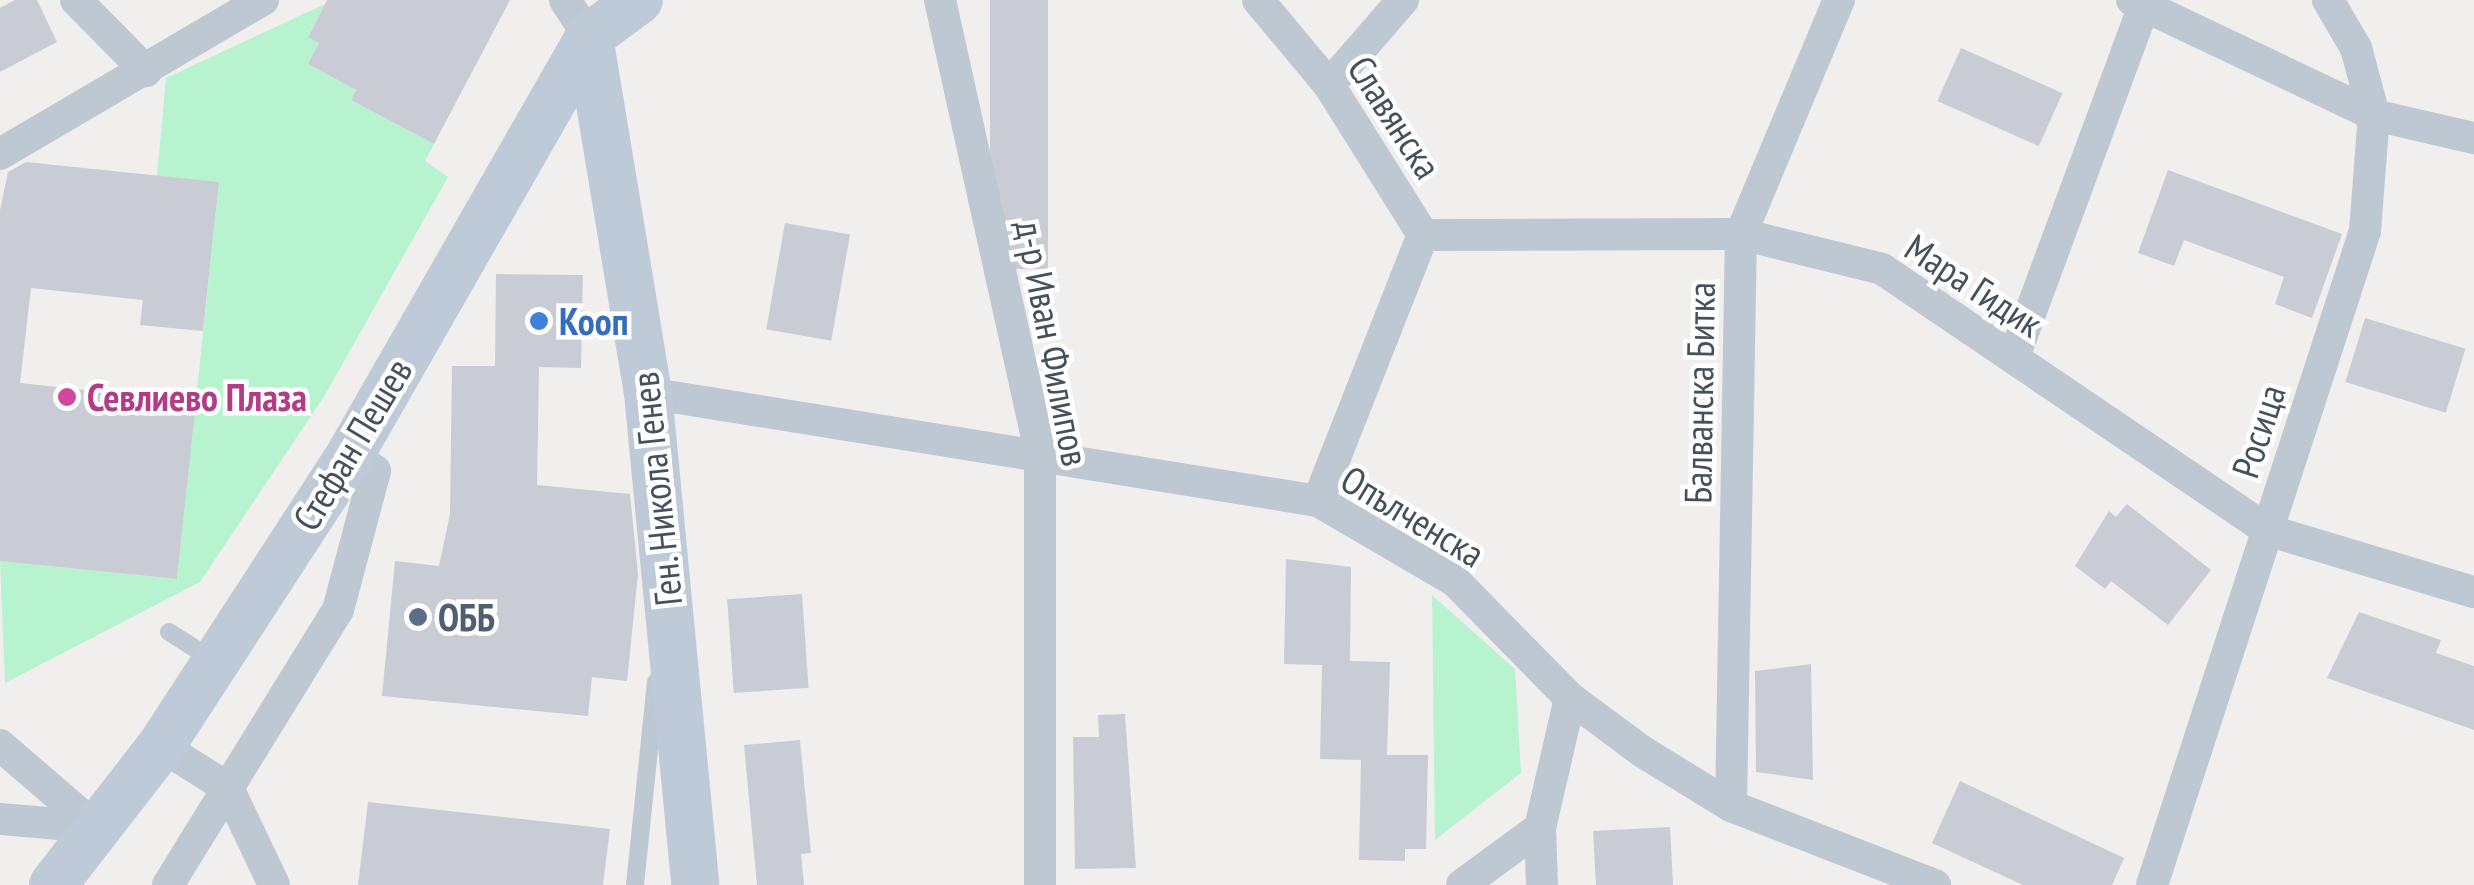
<!DOCTYPE html>
<meta charset="utf-8">
<style>
body{margin:0}
#map{position:relative;width:2474px;height:885px;overflow:hidden;background:#f1eeee;font-family:"PT Sans Narrow",sans-serif}
div>[style]{position:absolute}
[style*='--x']{left:calc(var(--x)*1px);top:calc(var(--y)*1px);width:calc(var(--w)*1px);rotate:calc(var(--a)*1deg)}
.green>*{inset:0;background:#b8f3d0}
.building>*{inset:0;background:#c9ccd4;transform-origin:0 0}
.lane>*{height:18px;margin:-9px;padding:0 9px;transform-origin:9px;border-radius:9px;background:#bdc8d2}
.street>*{height:32px;margin:-16px;padding:0 16px;transform-origin:16px;border-radius:16px;background:#bdc8d2}
.secondary>*{height:48px;margin:-24px;padding:0 24px;transform-origin:24px;border-radius:24px;background:#bfcad9}
.dots>*{width:28px;height:28px;translate:-50% -50%;box-sizing:border-box;border:5px solid #fff;border-radius:50%}
span{translate:-50% -50%;white-space:nowrap;text-align:center;line-height:1.15;-webkit-text-stroke:9px #fff;paint-order:stroke}
.street-label{font-size:38px;color:#44515d}
.shop-label{font-size:38px;color:#366cbe;font-weight:700}
.left{translate:0 -50%;text-align:left}
.hotel-label{font-size:38px;color:#b23c85;font-weight:700}
.service-label{font-size:38px;color:#4e5e75;font-weight:700}
</style>
<div id="map">
<div class="green">
<i style="clip-path:polygon(325px 4px,308px 36px,319px 43px,308px 64px,356px 90px,351px 100px,434px 144px,425px 161px,448px 177px,325px 395px,200px 582px,5px 683px,0 561px,177px 579px,219px 183px,157px 176px,166px 78px)"></i>
<i style="clip-path:polygon(1432px 595px,1515px 669px,1521px 773px,1435px 840px)"></i>
</div>
<div class="building">
<i style="clip-path:polygon(15px 0,37px 0,57px 42px,0 72px,0 8px)"></i>
<i style="clip-path:polygon(327px 0,510px 0,434px 144px,351px 100px,356px 90px,308px 64px,319px 43px,308px 37px)"></i>
<i style="left:990px;top:0;width:58px;height:269px"></i>
<i style="left:1961px;top:48px;width:111px;height:58px;rotate:24deg"></i>
<i style="clip-path:polygon(26px 162px,219px 182px,203px 331px,140px 325px,143px 300px,31px 288px,20px 383px,196px 402px,177px 579px,0 561px,0 210px,8px 172px)"></i>
<i style="clip-path:polygon(2168px 170px,2342px 234px,2312px 318px,2275px 304px,2284px 277px,2184px 240px,2174px 266px,2138px 253px)"></i>
<i style="left:785px;top:223px;width:66px;height:108px;rotate:10deg"></i>
<i style="clip-path:polygon(496px 274px,583px 275px,581px 368px,539px 367px,537px 485px,630px 494px,638px 574px,627px 681px,592px 677px,588px 716px,382px 696px,395px 561px,439px 566px,450px 514px,452px 366px,495px 366px)"></i>
<i style="left:2365px;top:318px;width:105px;height:67px;rotate:17deg"></i>
<i style="clip-path:polygon(2127px 504px,2211px 570px,2168px 625px,2111px 581px,2105px 589px,2075px 566px,2109px 511px,2116px 517px)"></i>
<i style="clip-path:polygon(1286px 559px,1351px 567px,1350px 661px,1390px 662px,1387px 755px,1428px 755px,1426px 849px,1405px 849px,1405px 861px,1359px 860px,1361px 760px,1320px 759px,1322px 665px,1284px 664px)"></i>
<i style="left:802px;top:594px;width:94px;height:75px;rotate:86deg"></i>
<i style="clip-path:polygon(2359px 612px,2441px 640px,2436px 653px,2474px 666px,2474px 730px,2327px 678px)"></i>
<i style="clip-path:polygon(1811px 664px,1813px 780px,1756px 772px,1755px 671px)"></i>
<i style="clip-path:polygon(1125px 714px,1136px 868px,1075px 869px,1073px 737px,1099px 737px,1098px 715px)"></i>
<i style="clip-path:polygon(800px 740px,811px 853px,801px 854px,804px 885px,757px 885px,744px 745px)"></i>
<i style="clip-path:polygon(1960px 781px,2124px 858px,2112px 885px,2023px 885px,1932px 843px)"></i>
<i style="clip-path:polygon(368px 802px,610px 829px,603px 885px,358px 885px)"></i>
<i style="left:1670px;top:827px;width:58px;height:77px;rotate:87deg"></i>
</div>
<div class="lane">
<i style="--x:169;--y:632;--w:54;--a:32.2"></i>
<i style="--x:635;--y:885;--w:204;--a:-84.1"></i>
</div>
<div class="street">
<i style="--x:76;--y:0;--w:100;--a:45.4"></i>
<i style="--x:565;--y:0;--w:44;--a:57"></i>
<i style="--x:940;--y:0;--w:463;--a:77.5"></i>
<i style="--x:1040;--y:452;--w:433;--a:90"></i>
<i style="--x:1258;--y:0;--w:111;--a:50.1"></i>
<i style="--x:1329;--y:85;--w:177;--a:57.9"></i>
<i style="--x:2132;--y:0;--w:268;--a:25.4"></i>
<i style="--x:2374;--y:115;--w:103;--a:13"></i>
<i style="--x:1329;--y:85;--w:113;--a:-49"></i>
<i style="--x:0;--y:154;--w:305;--a:-30.4"></i>
<i style="--x:2014;--y:357;--w:374;--a:-69.7"></i>
<i style="--x:648;--y:393;--w:679;--a:9.16"></i>
<i style="--x:1318;--y:501;--w:159;--a:30.3"></i>
<i style="--x:1455;--y:581;--w:164;--a:45.5"></i>
<i style="--x:1570;--y:698;--w:91;--a:36.5"></i>
<i style="--x:1643;--y:752;--w:103;--a:31.5"></i>
<i style="--x:1731;--y:806;--w:219;--a:21.2"></i>
<i style="--x:1318;--y:501;--w:286;--a:-68.5"></i>
<i style="--x:1423;--y:235;--w:318;--a:-0.2"></i>
<i style="--x:1741;--y:234;--w:145;--a:13.9"></i>
<i style="--x:1882;--y:269;--w:465;--a:34.1"></i>
<i style="--x:2267;--y:530;--w:216;--a:16.7"></i>
<i style="--x:0;--y:745;--w:125;--a:40.8"></i>
<i style="--x:161;--y:746;--w:79;--a:32.1"></i>
<i style="--x:228;--y:788;--w:107;--a:64.6"></i>
<i style="--x:1731;--y:806;--w:572;--a:-89"></i>
<i style="--x:1741;--y:234;--w:254;--a:-67.3"></i>
<i style="--x:0;--y:819;--w:95;--a:4.8"></i>
<i style="--x:168;--y:885;--w:323;--a:-58.3"></i>
<i style="--x:338;--y:610;--w:144;--a:-75.1"></i>
<i style="--x:375;--y:471;--w:30;--a:-143"></i>
<i style="--x:1462;--y:885;--w:97;--a:-36.2"></i>
<i style="--x:1542;--y:885;--w:57;--a:-92"></i>
<i style="--x:1540;--y:828;--w:133;--a:-77"></i>
<i style="--x:2152;--y:885;--w:688;--a:-71.96"></i>
<i style="--x:2365;--y:231;--w:116;--a:-85.6"></i>
<i style="--x:2374;--y:115;--w:69;--a:-105"></i>
<i style="--x:2356;--y:48;--w:56;--a:-120.3"></i>
</div>
<div class="secondary">
<i style="--x:589;--y:37;--w:361;--a:80.6"></i>
<i style="--x:648;--y:393;--w:494;--a:84.5"></i>
<i style="--x:53;--y:885;--w:176;--a:-52.2"></i>
<i style="--x:161;--y:746;--w:349;--a:-57"></i>
<i style="--x:351;--y:453;--w:479;--a:-60.2"></i>
<i style="--x:589;--y:37;--w:62;--a:-36.5"></i>
</div>
<div class="dots">
<i style="left:539px;top:321px;background:#3f7fe0"></i>
<i style="left:67px;top:397px;background:#d1479c"></i>
<i style="left:418px;top:617px;background:#5c6f8a"></i>
</div>
<div class="street-label">
<span style="left:1395px;top:117px;rotate:57deg">Славянска</span>
<span style="left:1974px;top:285px;rotate:33deg">Мара Гидик</span>
<span style="left:1053px;top:343px;rotate:79deg">д-р Иван Филипов</span>
<span style="left:1699px;top:393px;rotate:-89deg">Балванска Битка</span>
<span style="left:2258px;top:431px;rotate:-72deg">Росица</span>
<span style="left:352px;top:444px;rotate:-59deg">Стефан Пешев</span>
<span style="left:656px;top:489px;rotate:-96deg">Ген. Никола Генев</span>
<span style="left:1413px;top:516px;rotate:31deg">Опълченска</span>
</div>
<div class="shop-label">
<span class="left" style="left:559px;top:321px">Кооп</span>
</div>
<div class="hotel-label">
<span class="left" style="left:87px;top:397px">Севлиево Плаза</span>
</div>
<div class="service-label">
<span class="left" style="left:438px;top:617px">ОББ</span>
</div>
</div>
